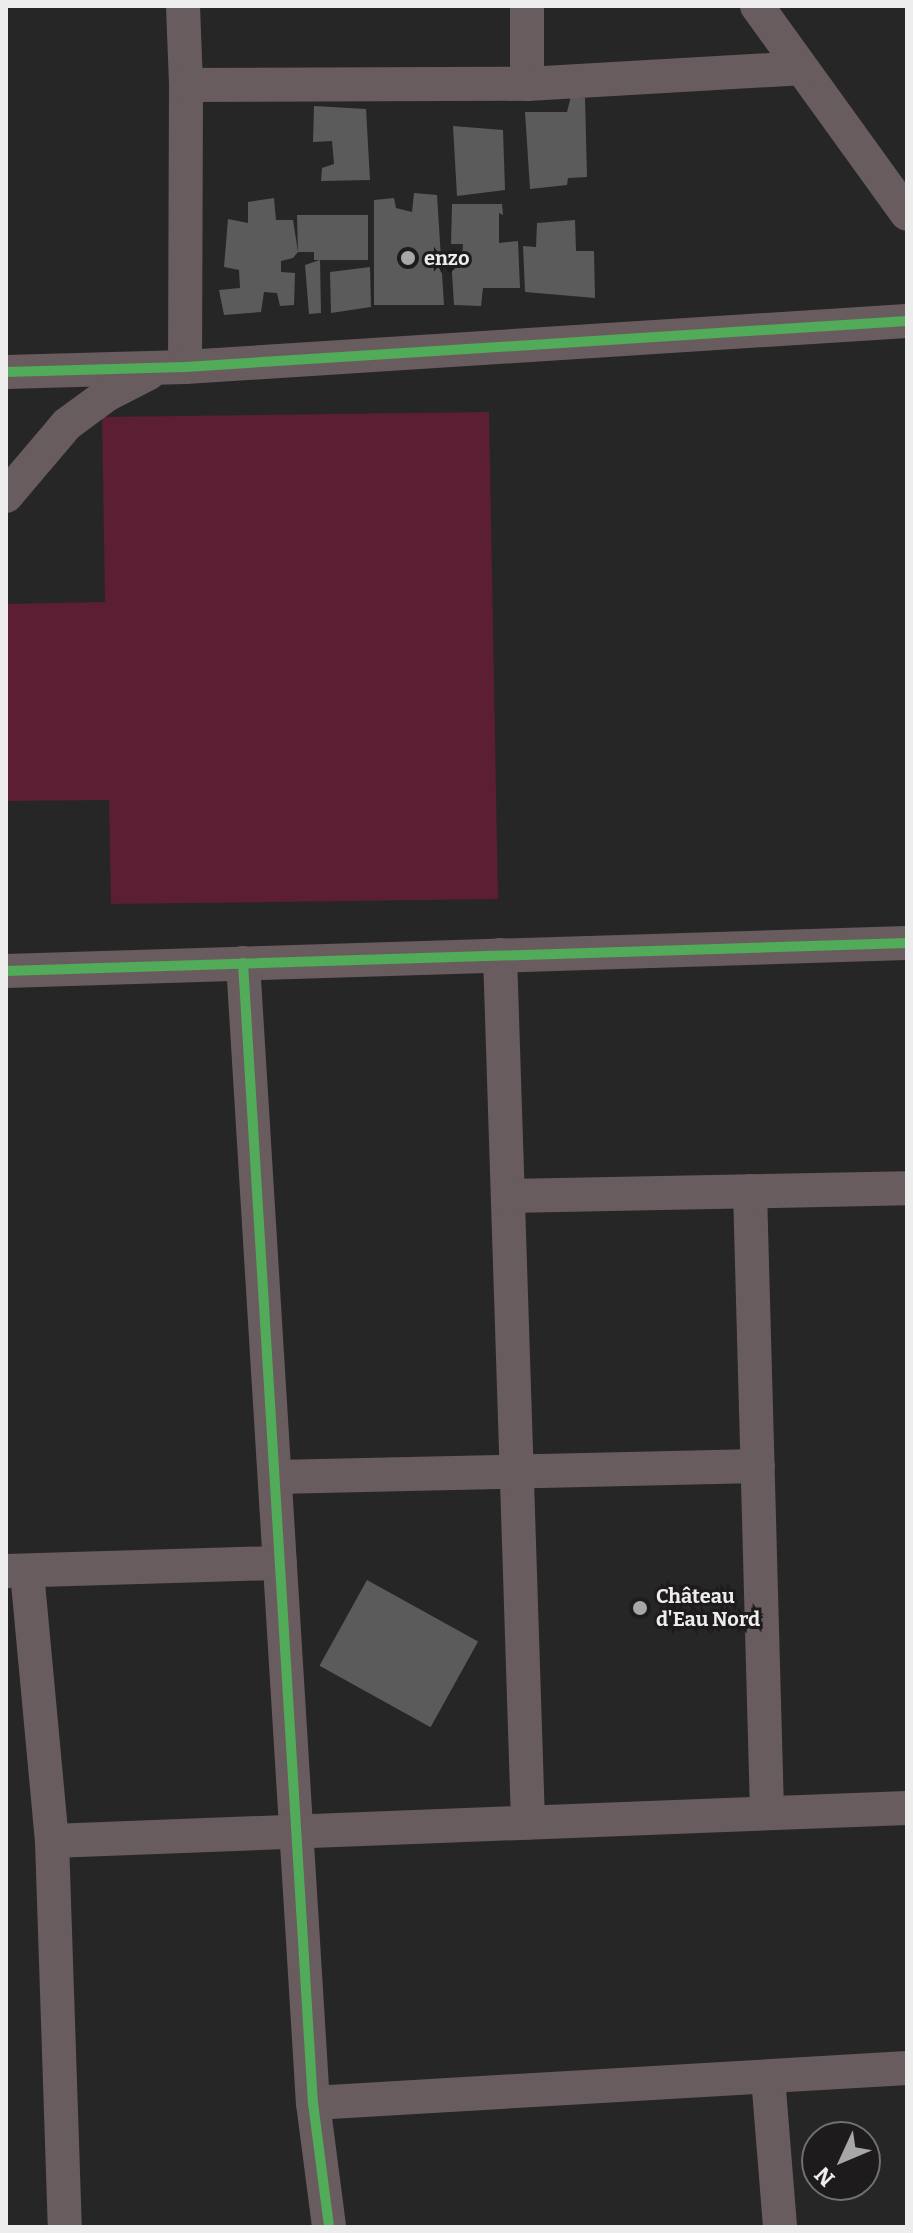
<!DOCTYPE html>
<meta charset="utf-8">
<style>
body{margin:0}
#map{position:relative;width:913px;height:2233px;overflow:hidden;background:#272626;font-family:Bitter,serif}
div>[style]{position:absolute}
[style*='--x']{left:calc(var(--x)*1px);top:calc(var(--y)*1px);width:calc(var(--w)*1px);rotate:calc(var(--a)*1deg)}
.green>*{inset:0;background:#5b1e32}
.building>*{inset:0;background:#5c5b5b;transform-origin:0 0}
.street>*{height:34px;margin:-17px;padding:0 17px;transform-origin:17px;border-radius:17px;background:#695c5f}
.cycleway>*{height:10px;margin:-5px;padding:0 5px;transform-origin:5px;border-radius:5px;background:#51ab58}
.dots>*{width:22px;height:22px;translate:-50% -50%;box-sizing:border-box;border:4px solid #1e1b1c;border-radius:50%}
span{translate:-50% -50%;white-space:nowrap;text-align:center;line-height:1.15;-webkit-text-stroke:6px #1e1b1c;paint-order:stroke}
.poi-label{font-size:20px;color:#eeeded;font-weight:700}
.left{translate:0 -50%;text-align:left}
.frame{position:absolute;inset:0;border:8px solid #eeeded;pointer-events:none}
.north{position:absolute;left:801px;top:2121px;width:80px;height:80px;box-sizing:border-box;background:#1e1b1c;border:2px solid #716f70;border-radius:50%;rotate:226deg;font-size:22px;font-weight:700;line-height:32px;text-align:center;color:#eeeded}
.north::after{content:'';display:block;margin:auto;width:28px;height:36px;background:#a8a7a7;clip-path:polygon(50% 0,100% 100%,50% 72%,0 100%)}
</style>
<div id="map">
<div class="green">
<i style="clip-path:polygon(489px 412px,498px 899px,111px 904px,109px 800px,6px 801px,6px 604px,105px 602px,102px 417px)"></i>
</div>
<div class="building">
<i style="clip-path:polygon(571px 96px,585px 98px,587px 177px,568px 178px,567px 185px,530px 189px,525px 112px,567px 112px)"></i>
<i style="clip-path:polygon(314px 106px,366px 109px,370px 180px,321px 181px,322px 168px,334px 164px,332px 141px,313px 142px)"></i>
<i style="clip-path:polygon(453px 126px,503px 130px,505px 190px,457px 196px)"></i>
<i style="clip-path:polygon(414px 193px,437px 195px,444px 305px,374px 305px,374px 200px,394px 198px,396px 208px,412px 212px)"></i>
<i style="clip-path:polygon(274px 198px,276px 220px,293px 220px,298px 252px,293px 258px,281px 261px,281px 272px,295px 273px,294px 305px,280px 306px,277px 293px,264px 292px,261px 312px,224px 315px,219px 290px,240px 288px,239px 270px,224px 267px,228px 219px,248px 223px,248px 202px)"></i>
<i style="clip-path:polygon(452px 204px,502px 204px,503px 215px,499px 213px,499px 243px,518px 241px,520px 288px,483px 288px,481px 306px,454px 305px,451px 257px,462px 258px,463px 244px,451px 244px)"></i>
<i style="clip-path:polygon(297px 215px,368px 215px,368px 260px,314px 260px,314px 252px,298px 252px)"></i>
<i style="clip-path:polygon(575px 220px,576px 251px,594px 251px,595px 298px,525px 292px,523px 246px,536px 247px,537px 223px)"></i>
<i style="clip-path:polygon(320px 260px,321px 313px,309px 314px,305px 265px)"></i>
<i style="clip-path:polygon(370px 267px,371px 307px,331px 313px,330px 272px)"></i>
<i style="left:367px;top:1580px;width:127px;height:98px;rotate:29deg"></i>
</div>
<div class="street">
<i style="--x:183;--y:6;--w:79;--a:87.8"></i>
<i style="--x:186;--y:85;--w:282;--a:90.2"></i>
<i style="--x:527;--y:6;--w:78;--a:90"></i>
<i style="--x:757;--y:6;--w:256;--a:54.2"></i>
<i style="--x:186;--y:85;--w:341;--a:-0.2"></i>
<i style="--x:527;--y:84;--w:274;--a:-3.3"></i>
<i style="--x:6;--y:372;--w:179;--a:-1.6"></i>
<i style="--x:185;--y:367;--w:723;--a:-3.65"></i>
<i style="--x:6;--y:496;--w:94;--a:-49.7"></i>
<i style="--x:67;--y:424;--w:51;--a:-36.2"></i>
<i style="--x:108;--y:394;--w:46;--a:-27.1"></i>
<i style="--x:500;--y:955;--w:868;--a:88.15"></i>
<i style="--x:243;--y:963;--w:1142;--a:86.49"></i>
<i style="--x:313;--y:2103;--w:125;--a:82.6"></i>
<i style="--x:6;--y:971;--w:901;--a:-1.78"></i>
<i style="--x:750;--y:1191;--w:622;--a:88.43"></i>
<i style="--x:508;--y:1196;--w:399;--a:-1.1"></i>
<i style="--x:275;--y:1477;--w:483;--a:-1.3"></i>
<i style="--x:6;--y:1571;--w:274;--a:-1.7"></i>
<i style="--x:27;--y:1572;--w:270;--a:84.7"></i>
<i style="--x:52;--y:1841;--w:386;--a:88.1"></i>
<i style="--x:52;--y:1841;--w:856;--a:-2.21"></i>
<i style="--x:768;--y:2077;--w:150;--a:85.4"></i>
<i style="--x:313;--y:2103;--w:595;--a:-3.37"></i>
</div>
<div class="cycleway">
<i style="--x:6;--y:372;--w:179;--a:-1.6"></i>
<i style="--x:185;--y:367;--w:723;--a:-3.65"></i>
<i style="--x:243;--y:963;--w:1142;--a:86.49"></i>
<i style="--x:313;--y:2103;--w:125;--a:82.6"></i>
<i style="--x:6;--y:971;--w:901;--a:-1.78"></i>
</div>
<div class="dots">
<i style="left:408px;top:258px;background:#a8a7a7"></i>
<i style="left:640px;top:1608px;background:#a8a7a7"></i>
</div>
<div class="poi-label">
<span class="left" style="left:424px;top:258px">enzo</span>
<span class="left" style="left:656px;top:1608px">Château<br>d'Eau Nord</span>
</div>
<div class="frame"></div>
<div class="north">N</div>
</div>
